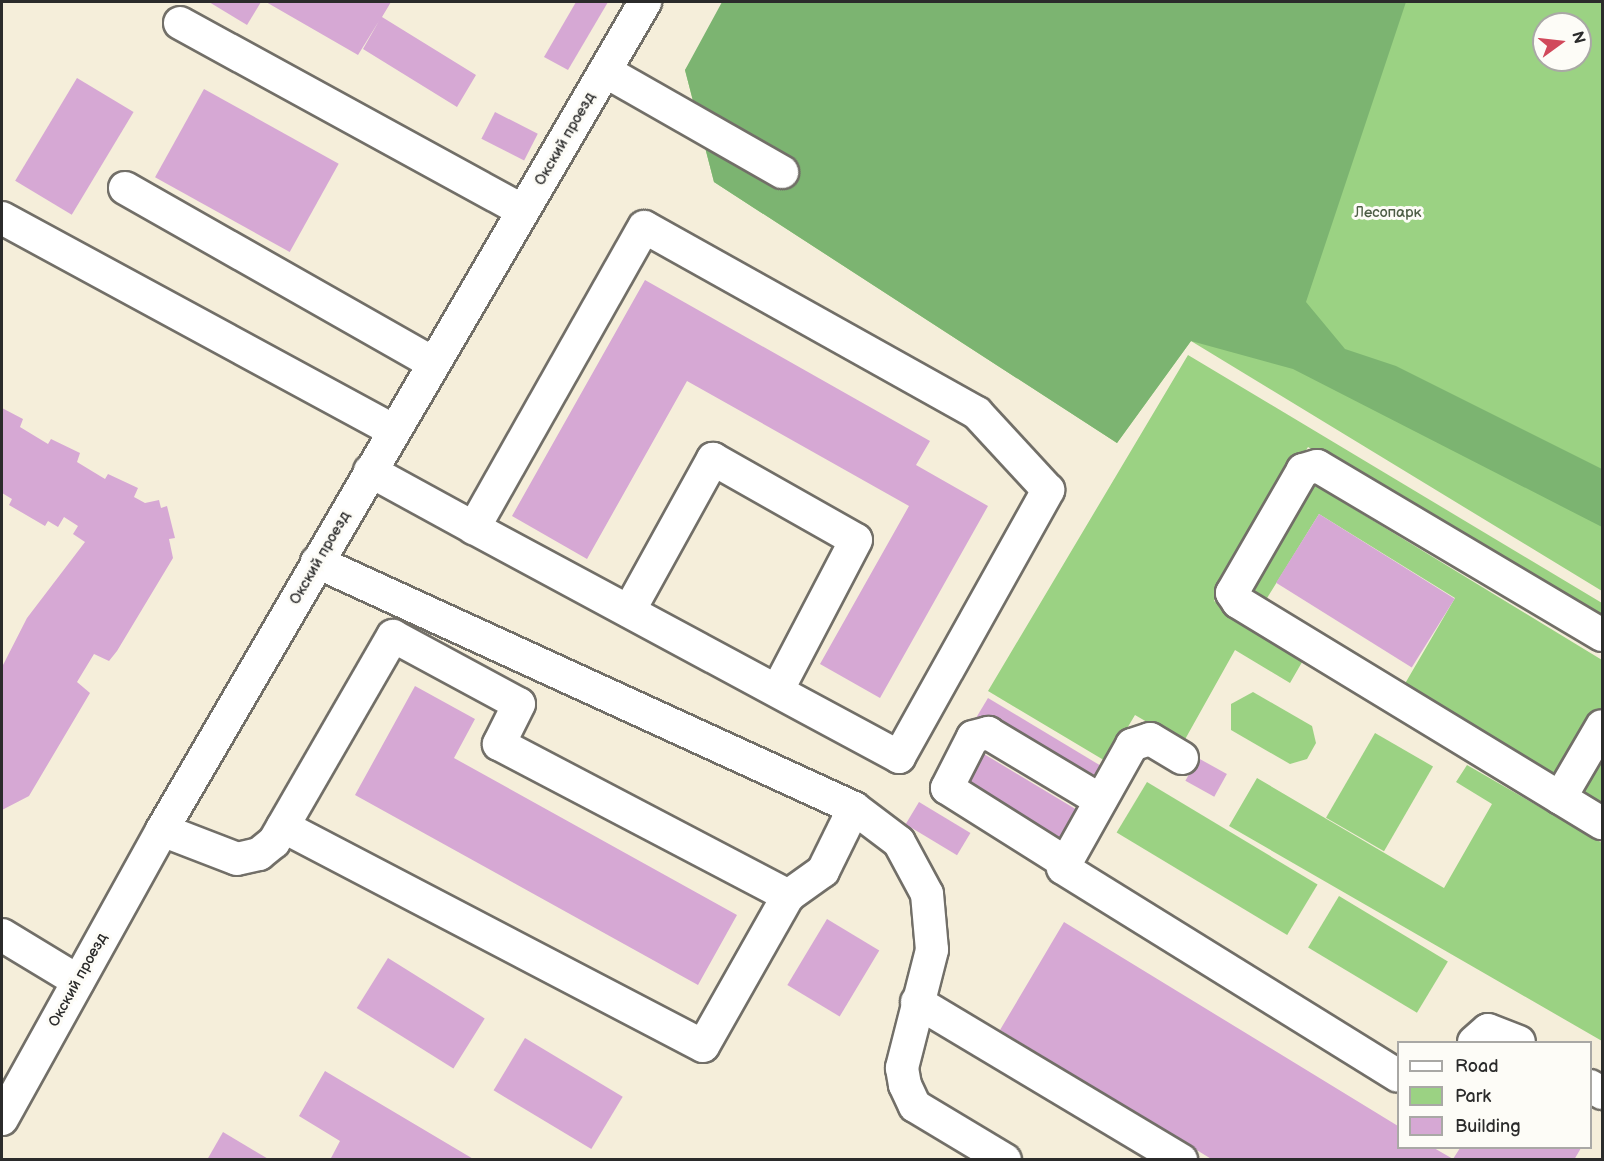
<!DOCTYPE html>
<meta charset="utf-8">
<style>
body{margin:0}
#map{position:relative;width:1604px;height:1161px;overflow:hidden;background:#f5eeda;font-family:"Balsamiq Sans",sans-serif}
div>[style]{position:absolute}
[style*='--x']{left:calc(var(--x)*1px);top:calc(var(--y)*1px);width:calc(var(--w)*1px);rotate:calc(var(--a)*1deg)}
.green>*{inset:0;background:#9bd283;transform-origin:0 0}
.forest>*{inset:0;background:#7cb471}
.building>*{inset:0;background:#d6a8d4;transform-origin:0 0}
.roads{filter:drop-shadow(2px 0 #726f68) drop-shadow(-2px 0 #726f68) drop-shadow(0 2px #726f68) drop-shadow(0 -2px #726f68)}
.minor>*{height:32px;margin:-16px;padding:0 16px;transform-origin:16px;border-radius:16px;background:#fff}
span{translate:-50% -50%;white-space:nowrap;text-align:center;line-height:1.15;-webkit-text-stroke:6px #fdfcf7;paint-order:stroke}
.street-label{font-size:15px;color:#2b2b2b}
.park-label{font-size:15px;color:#4d5d45}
.frame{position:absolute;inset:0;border:3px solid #2b2b2b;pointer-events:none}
.legend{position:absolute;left:1397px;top:1041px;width:195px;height:108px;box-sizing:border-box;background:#fdfcf7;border:2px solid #a9a8a5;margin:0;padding:8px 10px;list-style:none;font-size:18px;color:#2b2b2b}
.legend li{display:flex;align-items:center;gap:12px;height:30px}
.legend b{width:30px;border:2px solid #a9a8a5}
.north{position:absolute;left:1532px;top:12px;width:60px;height:60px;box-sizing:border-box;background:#fdfcf7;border:2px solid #a9a8a5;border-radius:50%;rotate:75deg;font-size:16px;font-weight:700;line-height:24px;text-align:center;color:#2b2b2b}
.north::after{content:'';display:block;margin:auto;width:21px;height:27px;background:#d1495b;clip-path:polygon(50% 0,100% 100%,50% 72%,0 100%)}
</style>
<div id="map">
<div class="green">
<i style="clip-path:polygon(evenodd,733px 2px,1602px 2px,1602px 591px,1191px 341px,1117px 443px,714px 182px,685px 70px,733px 2px,1544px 24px,1580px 24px,1580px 60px,1544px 60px,1544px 24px)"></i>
<i style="clip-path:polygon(1188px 355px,1602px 603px,1602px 626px,1308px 447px,1214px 601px,1305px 657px,1290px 683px,1235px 650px,1183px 743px,1135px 715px,1107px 762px,988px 691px)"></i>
<i style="clip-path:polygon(1313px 484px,1602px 660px,1602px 708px,1558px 781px,1403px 687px,1455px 598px,1319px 514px,1264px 603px,1247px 593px)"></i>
<i style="clip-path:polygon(1253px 692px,1312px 726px,1316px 743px,1307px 759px,1290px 764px,1231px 730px,1231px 704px)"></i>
<i style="left:1375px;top:733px;width:67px;height:98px;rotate:30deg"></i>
<i style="clip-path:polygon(1602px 751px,1602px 816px,1584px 800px,1582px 786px)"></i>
<i style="clip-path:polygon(1467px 765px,1602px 843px,1602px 1041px,1229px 826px,1257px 778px,1444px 888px,1492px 804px,1456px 782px)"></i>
<i style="left:1147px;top:782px;width:199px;height:59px;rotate:31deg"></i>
<i style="left:1339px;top:896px;width:127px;height:60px;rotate:31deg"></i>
</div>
<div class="forest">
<i style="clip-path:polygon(722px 2px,1406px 2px,1306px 302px,1345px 349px,1396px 366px,1602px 469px,1602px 527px,1293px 369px,1191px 341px,1117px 443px,714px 182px,685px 70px)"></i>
</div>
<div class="building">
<i style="clip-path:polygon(209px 2px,261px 2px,247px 25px)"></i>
<i style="clip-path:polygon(266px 2px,391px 2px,382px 17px,476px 75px,457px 107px,363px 49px,379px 21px,358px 55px)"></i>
<i style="clip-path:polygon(576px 2px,608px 2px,568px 70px,544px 57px)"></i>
<i style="left:77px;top:78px;width:66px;height:120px;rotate:31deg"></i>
<i style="left:204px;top:89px;width:154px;height:101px;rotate:29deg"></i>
<i style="left:495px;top:112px;width:48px;height:30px;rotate:27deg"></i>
<i style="clip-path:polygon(645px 280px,930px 441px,916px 465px,988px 506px,880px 698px,820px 664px,909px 506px,687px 381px,587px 559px,512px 516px)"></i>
<i style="clip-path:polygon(2px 408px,23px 419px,20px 427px,48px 444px,51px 439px,80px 453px,77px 462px,105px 479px,108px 474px,138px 488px,134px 497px,145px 503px,159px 500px,161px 508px,167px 506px,175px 538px,169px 539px,173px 558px,117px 651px,109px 661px,94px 654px,77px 682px,90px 693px,29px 796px,2px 810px,2px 667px,27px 618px,85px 542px,73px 534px,78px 526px,64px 517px,58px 527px,48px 521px,45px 526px,9px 505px,12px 499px,2px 493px)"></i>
<i style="left:1319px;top:514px;width:160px;height:81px;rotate:32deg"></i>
<i style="clip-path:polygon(415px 686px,475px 719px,454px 758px,737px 915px,698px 985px,355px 795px)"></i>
<i style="left:988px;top:698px;width:138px;height:23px;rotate:31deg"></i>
<i style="left:979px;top:751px;width:114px;height:44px;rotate:31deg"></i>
<i style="left:1198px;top:758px;width:33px;height:26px;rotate:29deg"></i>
<i style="left:919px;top:802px;width:60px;height:26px;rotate:31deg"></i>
<i style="left:827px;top:919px;width:61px;height:77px;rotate:31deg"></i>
<i style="clip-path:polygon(1064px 922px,1398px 1126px,1398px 1148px,1434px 1148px,1453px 1159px,1460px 1148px,1581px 1148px,1574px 1160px,1213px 1160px,1000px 1030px)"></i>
<i style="left:388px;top:958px;width:114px;height:59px;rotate:32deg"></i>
<i style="left:525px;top:1038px;width:114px;height:61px;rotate:31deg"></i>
<i style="clip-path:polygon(325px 1071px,475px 1160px,330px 1160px,340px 1141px,299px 1116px)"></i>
<i style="clip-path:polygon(223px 1132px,270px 1160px,207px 1160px)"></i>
</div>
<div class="roads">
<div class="minor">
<i style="--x:180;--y:23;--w:391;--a:28.7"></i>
<i style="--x:605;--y:71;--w:204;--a:29.7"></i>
<i style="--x:125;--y:188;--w:354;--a:29.6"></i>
<i style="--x:2;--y:218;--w:446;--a:28.5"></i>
<i style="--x:370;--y:471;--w:119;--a:28.7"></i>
<i style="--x:474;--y:528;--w:483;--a:28.3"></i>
<i style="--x:899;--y:757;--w:306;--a:-60.8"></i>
<i style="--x:1048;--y:490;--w:105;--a:-132.7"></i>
<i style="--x:977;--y:413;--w:381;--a:-150.8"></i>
<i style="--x:644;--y:227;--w:346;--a:119.5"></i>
<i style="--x:317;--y:562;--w:591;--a:24.61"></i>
<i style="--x:854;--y:808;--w:56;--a:37.1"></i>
<i style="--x:899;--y:842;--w:59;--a:61.7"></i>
<i style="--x:927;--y:894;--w:56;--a:84.9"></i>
<i style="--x:932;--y:950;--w:122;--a:104.3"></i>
<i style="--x:902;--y:1068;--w:17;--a:80"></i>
<i style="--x:905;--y:1085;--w:23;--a:65"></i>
<i style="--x:915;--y:1106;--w:105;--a:31"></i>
<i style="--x:629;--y:611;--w:174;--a:-61.1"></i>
<i style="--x:713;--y:459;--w:164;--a:29.5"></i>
<i style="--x:856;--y:540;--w:170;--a:117.6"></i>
<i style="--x:1602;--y:635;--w:331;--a:-149.3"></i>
<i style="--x:1317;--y:466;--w:15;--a:164"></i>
<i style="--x:1303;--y:470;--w:142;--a:120"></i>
<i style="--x:1232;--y:593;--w:11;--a:56"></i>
<i style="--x:1238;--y:602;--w:426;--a:31.3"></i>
<i style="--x:1182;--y:758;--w:37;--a:-149"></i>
<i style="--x:1150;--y:739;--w:19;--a:162"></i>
<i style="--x:1132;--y:745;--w:141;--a:119.3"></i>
<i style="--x:1063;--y:868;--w:394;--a:31.8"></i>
<i style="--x:1560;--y:798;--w:83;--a:-59.7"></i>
<i style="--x:162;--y:830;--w:80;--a:21.1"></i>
<i style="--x:237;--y:859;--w:23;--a:-13"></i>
<i style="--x:259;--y:854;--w:19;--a:-39"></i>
<i style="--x:274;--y:842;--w:238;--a:-60"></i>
<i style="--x:393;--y:636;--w:143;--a:28.4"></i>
<i style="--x:519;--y:704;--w:45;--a:116.6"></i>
<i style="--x:499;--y:744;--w:327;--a:27.7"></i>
<i style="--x:788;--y:896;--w:172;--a:119.5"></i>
<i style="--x:703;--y:1046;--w:474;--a:-152.4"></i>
<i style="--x:1063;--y:861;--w:137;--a:-147.8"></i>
<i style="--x:947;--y:788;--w:57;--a:-63"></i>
<i style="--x:973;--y:737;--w:16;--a:-15"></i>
<i style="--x:988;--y:733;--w:131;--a:30.9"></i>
<i style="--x:788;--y:896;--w:43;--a:-35.5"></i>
<i style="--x:823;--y:871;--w:70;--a:-63.8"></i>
<i style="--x:2;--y:935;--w:89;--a:31.2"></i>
<i style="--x:917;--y:1002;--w:308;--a:30.9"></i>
<i style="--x:1474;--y:1042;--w:18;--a:-41"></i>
<i style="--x:1488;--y:1030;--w:33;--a:21"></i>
<i style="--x:1590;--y:1086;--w:14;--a:30"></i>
<i style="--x:2;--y:1119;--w:330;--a:-61"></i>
<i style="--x:162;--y:830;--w:959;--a:-59.74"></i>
</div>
</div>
<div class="street-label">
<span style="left:565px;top:139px;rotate:-60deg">Окский проезд</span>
<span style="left:320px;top:558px;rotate:-60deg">Окский проезд</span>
<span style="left:78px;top:980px;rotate:-61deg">Окский проезд</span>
</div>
<div class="park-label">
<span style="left:1388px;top:213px">Лесопарк</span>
</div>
<div class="frame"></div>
<ul class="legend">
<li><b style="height:8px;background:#fff"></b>Road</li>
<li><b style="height:16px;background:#9bd283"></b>Park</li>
<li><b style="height:16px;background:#d6a8d4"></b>Building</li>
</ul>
<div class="north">N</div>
</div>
